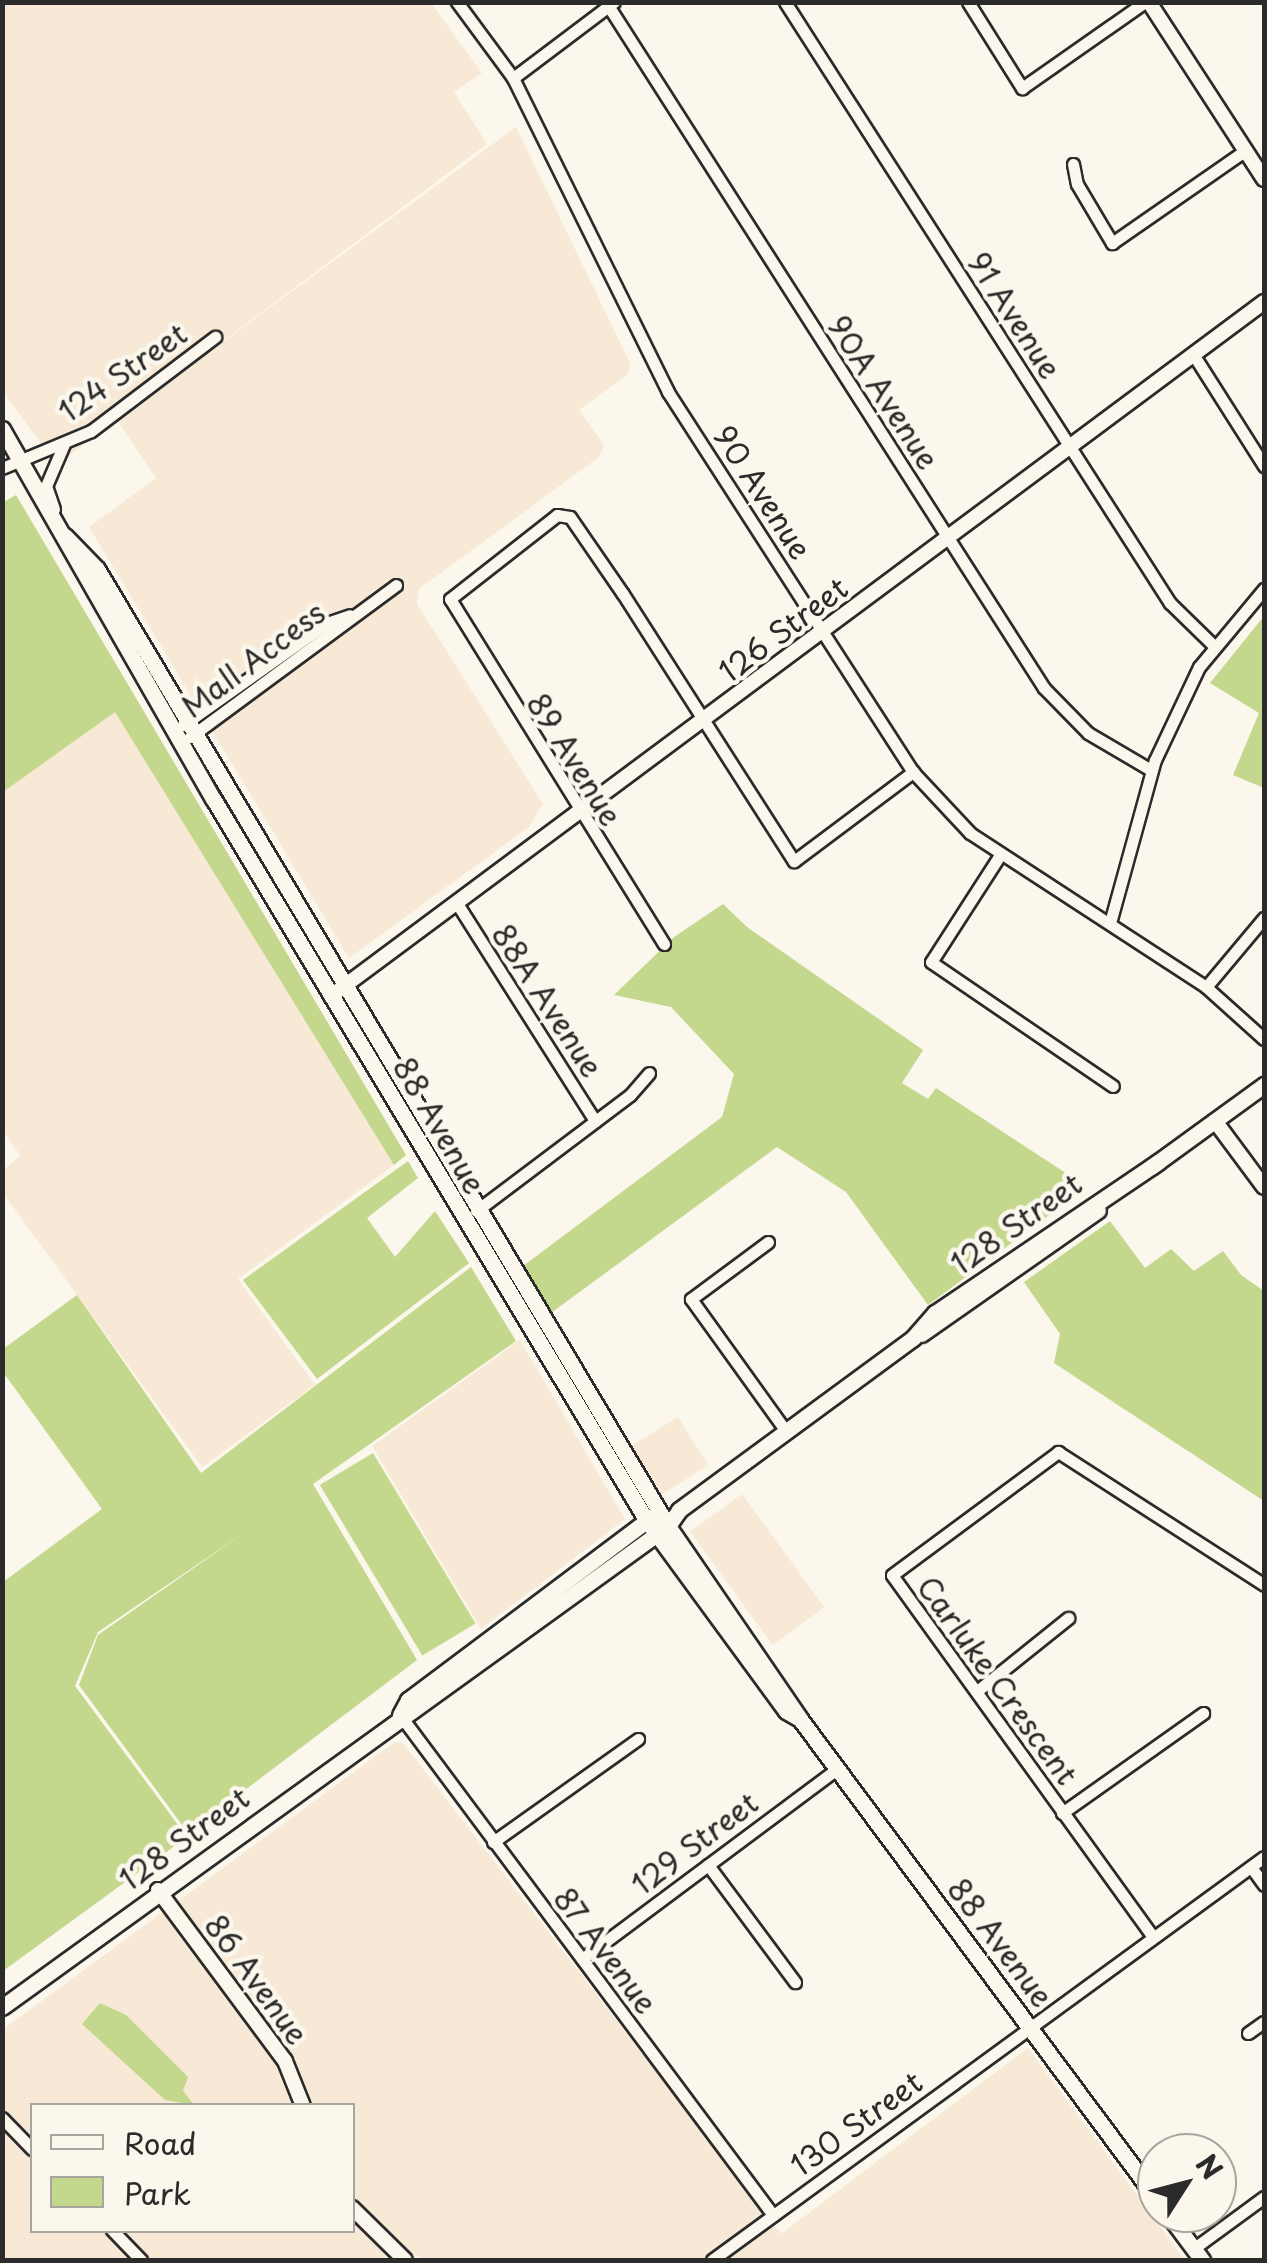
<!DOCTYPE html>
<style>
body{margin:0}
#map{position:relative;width:1267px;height:2263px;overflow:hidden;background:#fbf7ec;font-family:"Playpen Sans",sans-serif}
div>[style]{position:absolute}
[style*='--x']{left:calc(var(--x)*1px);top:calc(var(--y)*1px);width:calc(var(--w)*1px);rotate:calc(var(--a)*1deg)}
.built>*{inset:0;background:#f7e9d5;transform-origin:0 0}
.green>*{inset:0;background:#c3d78d;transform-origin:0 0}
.roads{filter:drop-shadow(2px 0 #2b2b2b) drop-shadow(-2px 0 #2b2b2b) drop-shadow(0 2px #2b2b2b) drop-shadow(0 -2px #2b2b2b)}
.minor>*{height:11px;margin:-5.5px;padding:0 5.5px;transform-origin:5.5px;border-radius:5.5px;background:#fbf7ec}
.tertiary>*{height:14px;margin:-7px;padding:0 7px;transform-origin:7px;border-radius:7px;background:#fbf7ec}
.secondary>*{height:15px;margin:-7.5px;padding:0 7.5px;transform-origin:7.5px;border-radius:7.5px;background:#fbf7ec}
span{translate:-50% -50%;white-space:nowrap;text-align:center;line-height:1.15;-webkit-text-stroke:9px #fbf7ec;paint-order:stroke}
.street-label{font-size:30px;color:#2b2b2b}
.frame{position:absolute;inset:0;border:5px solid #2b2b2b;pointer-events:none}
.legend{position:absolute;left:30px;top:2103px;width:325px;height:130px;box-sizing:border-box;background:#fbf7ec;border:2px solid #a8a59f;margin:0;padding:12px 18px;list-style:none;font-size:30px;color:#2b2b2b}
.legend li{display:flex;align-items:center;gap:20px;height:50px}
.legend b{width:50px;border:2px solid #a8a59f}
.north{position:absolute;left:1137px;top:2133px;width:100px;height:100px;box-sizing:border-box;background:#fbf7ec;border:2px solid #a8a59f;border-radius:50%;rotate:54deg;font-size:28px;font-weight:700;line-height:40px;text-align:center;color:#2b2b2b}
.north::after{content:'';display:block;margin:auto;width:35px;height:45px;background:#2b2b2b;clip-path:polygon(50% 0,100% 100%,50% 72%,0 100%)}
</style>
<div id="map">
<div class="built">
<i style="clip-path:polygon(3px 3px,431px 3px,482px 73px,454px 92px,487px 144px,57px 465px,3px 392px)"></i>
<i style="clip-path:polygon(516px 127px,630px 363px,628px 374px,579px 410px,604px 445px,599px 457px,419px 589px,417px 604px,543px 804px,529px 827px,349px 958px,89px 527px,156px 478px,119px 423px,121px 417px)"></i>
<i style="clip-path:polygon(115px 711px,394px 1165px,238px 1279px,315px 1385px,202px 1467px,3px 1193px,3px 1170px,21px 1156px,2px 1130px,2px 792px)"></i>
<i style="clip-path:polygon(520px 1340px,625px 1519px,481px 1629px,372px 1446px)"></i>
<i style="left:678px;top:1417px;width:57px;height:54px;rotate:58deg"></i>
<i style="left:742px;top:1494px;width:140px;height:64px;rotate:54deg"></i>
<i style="clip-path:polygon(evenodd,395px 1742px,403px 1743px,781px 2234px,1028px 2048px,1185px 2260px,423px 2260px,399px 2243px,383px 2260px,3px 2260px,2px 2030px,395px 1742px,32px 2106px,352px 2106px,352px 2230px,32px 2230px,32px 2106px)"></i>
</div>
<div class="green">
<i style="clip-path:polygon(16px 495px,406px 1155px,394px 1165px,115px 712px,3px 792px,2px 503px)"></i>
<i style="clip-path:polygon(1264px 616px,1264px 788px,1233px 775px,1259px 713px,1210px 683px)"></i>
<i style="clip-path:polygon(723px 904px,747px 927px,923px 1050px,902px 1083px,928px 1099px,936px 1088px,1087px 1187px,928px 1305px,846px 1192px,777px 1147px,551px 1313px,523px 1266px,722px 1117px,734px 1074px,671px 1007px,614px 995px,674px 937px)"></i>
<i style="clip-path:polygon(408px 1161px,418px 1178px,367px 1218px,395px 1257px,435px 1211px,469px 1263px,317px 1379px,243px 1280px)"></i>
<i style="clip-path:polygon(1110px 1221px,1145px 1268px,1171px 1249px,1194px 1271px,1223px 1251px,1241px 1275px,1264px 1291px,1264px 1501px,1054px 1363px,1060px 1334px,1024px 1282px)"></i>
<i style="clip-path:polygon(471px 1267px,516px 1341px,313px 1484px,417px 1660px,188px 1833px,79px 1685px,98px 1635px,245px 1532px,98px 1632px,75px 1686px,187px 1837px,3px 1971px,3px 1582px,102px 1509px,3px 1372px,3px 1349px,77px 1295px,201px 1473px)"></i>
<i style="left:373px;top:1453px;width:199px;height:62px;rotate:59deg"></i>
<i style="clip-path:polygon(100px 2003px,126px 2015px,188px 2077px,183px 2091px,194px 2105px,165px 2100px,82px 2024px)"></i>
</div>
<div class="roads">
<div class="minor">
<i style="--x:457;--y:2;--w:94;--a:53.6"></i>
<i style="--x:513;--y:78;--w:350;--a:63.7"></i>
<i style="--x:668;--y:392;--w:452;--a:57.2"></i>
<i style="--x:913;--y:772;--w:83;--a:46.9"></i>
<i style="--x:970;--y:833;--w:282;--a:33.1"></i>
<i style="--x:1206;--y:987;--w:78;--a:41.9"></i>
<i style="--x:785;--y:2;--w:714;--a:57.36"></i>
<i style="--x:1170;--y:603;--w:62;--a:44.3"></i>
<i style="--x:968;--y:2;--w:102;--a:57.9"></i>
<i style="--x:1022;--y:88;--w:150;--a:-35"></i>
<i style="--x:609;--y:7;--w:808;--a:57.43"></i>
<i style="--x:1044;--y:688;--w:63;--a:45.6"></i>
<i style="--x:1088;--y:733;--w:73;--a:30.4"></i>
<i style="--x:513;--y:78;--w:126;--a:-37"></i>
<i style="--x:1073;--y:164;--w:20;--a:79"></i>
<i style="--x:1077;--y:184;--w:69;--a:59.3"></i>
<i style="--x:1112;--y:243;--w:163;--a:-34.8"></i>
<i style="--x:1193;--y:354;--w:133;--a:57.6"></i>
<i style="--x:2;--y:468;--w:96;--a:-22.6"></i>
<i style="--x:91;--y:431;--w:156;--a:-37.2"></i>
<i style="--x:54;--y:509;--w:24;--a:-109"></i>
<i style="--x:46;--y:486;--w:46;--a:-66.8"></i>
<i style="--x:183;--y:725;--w:176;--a:-35.3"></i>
<i style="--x:327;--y:623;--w:24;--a:-19"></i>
<i style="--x:190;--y:737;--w:256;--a:-36.4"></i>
<i style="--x:1000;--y:855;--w:127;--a:122.8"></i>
<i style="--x:931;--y:962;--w:220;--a:34.3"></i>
<i style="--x:458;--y:905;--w:256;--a:57.6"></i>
<i style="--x:1110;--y:923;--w:169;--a:-74.6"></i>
<i style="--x:1155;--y:760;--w:103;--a:-64.7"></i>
<i style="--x:1199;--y:667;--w:102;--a:-50.2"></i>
<i style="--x:664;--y:944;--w:406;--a:-121.8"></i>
<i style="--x:450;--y:599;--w:136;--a:-38.1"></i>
<i style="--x:557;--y:515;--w:13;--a:9"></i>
<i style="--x:570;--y:517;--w:93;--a:55.5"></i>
<i style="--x:623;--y:594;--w:317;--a:57.4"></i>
<i style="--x:794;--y:861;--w:149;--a:-36.8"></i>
<i style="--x:1206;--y:987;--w:90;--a:-50"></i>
<i style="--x:476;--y:1211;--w:193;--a:-37"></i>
<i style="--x:630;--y:1095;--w:29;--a:-49"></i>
<i style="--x:768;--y:1242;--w:96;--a:143.5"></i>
<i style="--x:691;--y:1299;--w:163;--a:54.3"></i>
<i style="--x:977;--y:1691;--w:117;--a:-38.7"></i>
<i style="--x:400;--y:1715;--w:624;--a:53.28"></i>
<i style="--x:1062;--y:1813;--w:173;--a:-35.3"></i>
<i style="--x:493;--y:1842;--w:178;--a:-35.4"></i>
<i style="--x:708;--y:1865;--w:146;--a:53.4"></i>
<i style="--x:1251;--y:1867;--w:22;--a:54"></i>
<i style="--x:1153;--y:1937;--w:446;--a:-125.8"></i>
<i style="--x:892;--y:1575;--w:207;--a:-36.5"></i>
<i style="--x:1058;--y:1452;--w:245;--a:32.8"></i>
<i style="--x:582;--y:1959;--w:318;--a:-36.7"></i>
<i style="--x:1248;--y:2033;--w:19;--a:-35"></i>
<i style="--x:2;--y:2118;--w:43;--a:45.9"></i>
<i style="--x:112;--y:2230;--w:42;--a:46"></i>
<i style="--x:1193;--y:2249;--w:88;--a:-36.2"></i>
<i style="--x:712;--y:2260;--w:683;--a:-36.13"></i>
</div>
<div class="tertiary">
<i style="--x:1149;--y:2;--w:211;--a:57"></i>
<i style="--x:331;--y:996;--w:1163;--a:-36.64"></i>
<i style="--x:1215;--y:1121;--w:82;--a:53.4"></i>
<i style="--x:158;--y:1890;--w:213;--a:53.4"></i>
<i style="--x:285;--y:2061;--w:48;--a:68.2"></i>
<i style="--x:352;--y:2208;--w:74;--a:44.5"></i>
</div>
<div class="secondary">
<i style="--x:2;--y:429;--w:427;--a:60.3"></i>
<i style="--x:214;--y:800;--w:841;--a:59.01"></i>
<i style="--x:647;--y:1521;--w:235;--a:53.8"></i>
<i style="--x:786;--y:1711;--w:16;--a:30"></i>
<i style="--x:65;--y:536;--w:46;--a:45.9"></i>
<i style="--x:97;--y:569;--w:1114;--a:59.18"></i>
<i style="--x:668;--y:1526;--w:234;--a:55.6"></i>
<i style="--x:800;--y:1719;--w:598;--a:53.36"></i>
<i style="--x:1151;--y:1167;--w:140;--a:-36"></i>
<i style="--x:921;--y:1334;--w:216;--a:-35"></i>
<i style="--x:400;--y:1715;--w:17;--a:-62"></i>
<i style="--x:408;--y:1700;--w:305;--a:-36.9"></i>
<i style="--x:2;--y:2007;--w:822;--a:-35.84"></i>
<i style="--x:668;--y:1526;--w:19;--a:-55"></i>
<i style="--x:679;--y:1510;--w:290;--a:-36.3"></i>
<i style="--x:913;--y:1338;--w:33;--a:-49"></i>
<i style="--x:935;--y:1313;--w:269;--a:-34.1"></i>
<i style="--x:1167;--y:2213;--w:59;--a:53.3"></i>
</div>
</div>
<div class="street-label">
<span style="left:1015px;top:315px;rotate:57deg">91 Avenue</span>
<span style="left:122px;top:372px;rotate:-35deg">124 Street</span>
<span style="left:884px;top:392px;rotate:57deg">90A Avenue</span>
<span style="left:763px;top:492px;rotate:57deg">90 Avenue</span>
<span style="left:783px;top:629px;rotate:-37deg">126 Street</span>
<span style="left:253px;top:659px;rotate:-37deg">Mall Access</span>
<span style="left:575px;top:759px;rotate:58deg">89 Avenue</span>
<span style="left:548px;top:1000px;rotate:57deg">88A Avenue</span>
<span style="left:440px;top:1125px;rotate:60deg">88 Avenue</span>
<span style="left:1016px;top:1223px;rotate:-35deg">128 Street</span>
<span style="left:998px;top:1680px;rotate:54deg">Carluke Crescent</span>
<span style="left:184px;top:1838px;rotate:-36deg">128 Street</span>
<span style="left:694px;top:1843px;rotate:-37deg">129 Street</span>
<span style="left:1001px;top:1942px;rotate:53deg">88 Avenue</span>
<span style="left:606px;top:1950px;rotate:53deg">87 Avenue</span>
<span style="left:257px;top:1979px;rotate:54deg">86 Avenue</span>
<span style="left:856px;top:2123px;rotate:-36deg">130 Street</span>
</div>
<div class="frame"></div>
<ul class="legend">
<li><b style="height:12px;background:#fbf7ec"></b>Road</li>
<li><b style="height:28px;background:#c3d78d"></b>Park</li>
</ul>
<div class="north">N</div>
</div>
